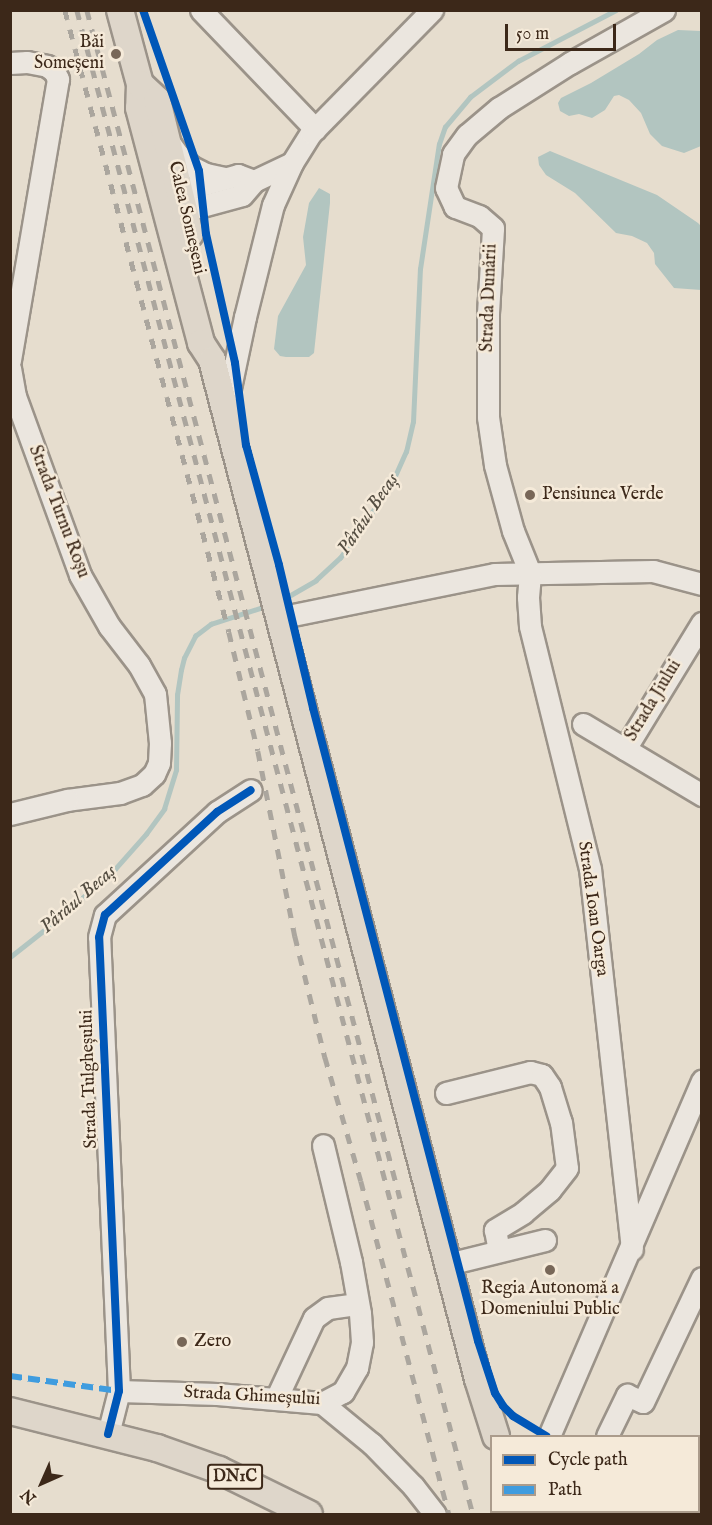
<!DOCTYPE html>
<meta charset="utf-8">
<style>
body{margin:0}
#map{position:relative;width:712px;height:1525px;overflow:hidden;background:#e6ddce;font-family:"IM FELL English",serif}
div>[style]{position:absolute}
[style*='--x']{left:calc(var(--x)*1px);top:calc(var(--y)*1px);width:calc(var(--w)*1px);rotate:calc(var(--a)*1deg)}
.water>*{inset:0;background:#b2c5c0}
.stream>*{height:4.5px;margin:-2.25px;padding:0 2.25px;transform-origin:2.25px;border-radius:2.25px;background:#b2c5c0}
.roads{filter:drop-shadow(2px 0 #9b9389) drop-shadow(-2px 0 #9b9389) drop-shadow(0 2px #9b9389) drop-shadow(0 -2px #9b9389)}
.minor>*{height:21px;margin:-10.5px;padding:0 10.5px;transform-origin:10.5px;border-radius:10.5px;background:#ebe6df}
.major>*{height:26px;margin:-13px;padding:0 13px;transform-origin:13px;border-radius:13px;background:#ded6ca}
.rail>*{height:4.5px;margin-top:-2.25px;transform-origin:0;background:repeating-linear-gradient(90deg,#aba69e 0 10px,transparent 0 20px)}
.quiet>*{height:6px;margin-top:-3px;transform-origin:0;background:repeating-linear-gradient(90deg,#3f9cdf 0 12px,transparent 0 18px)}
.cycleway>*{height:8px;margin:-4px;padding:0 4px;transform-origin:4px;border-radius:4px;background:#0057b8}
.dots>*{width:16px;height:16px;translate:-50% -50%;box-sizing:border-box;border:3px solid #f5ead9;border-radius:50%}
span{translate:-50% -50%;white-space:nowrap;text-align:center;line-height:1.15;-webkit-text-stroke:5px #f5ead9;paint-order:stroke}
.shield-label span{padding:2px 4px;background:#f5ead9;border:2px solid;border-radius:4px;-webkit-text-stroke-width:0}
.shield-label{font-size:16px;color:#3c2819;font-weight:700}
.poi-label{font-size:18px;color:#3c2819}
.right{translate:-100% -50%;text-align:right}
.left{translate:0 -50%;text-align:left}
.street-label{font-size:18px;color:#3c2819}
.water-label{font-size:20px;color:#544d41;font-style:italic}
.frame{position:absolute;inset:0;border:12px solid #3c2819;pointer-events:none}
.legend{position:absolute;left:490px;top:1435px;width:210px;height:78px;box-sizing:border-box;background:#f5ead9;border:2px solid #ab9c8c;margin:0;padding:8px 10px;list-style:none;font-size:18px;color:#3c2819}
.legend li{display:flex;align-items:center;gap:12px;height:30px}
.legend b{width:30px;border:2px solid #ab9c8c}
.north{position:absolute;left:12px;top:1453px;width:60px;height:60px;-webkit-text-stroke:4px #f5ead9;paint-order:stroke;rotate:225deg;font-size:16px;font-weight:700;line-height:24px;text-align:center;color:#3c2819}
.north::after{content:'';display:block;margin:auto;width:21px;height:27px;background:#3c2819;clip-path:polygon(50% 0,100% 100%,50% 72%,0 100%)}
.scale{position:absolute;left:505px;top:24px;width:111px;height:27px;box-sizing:border-box;border:3px solid #3c2819;border-top:0;padding-left:8px;font-size:18px;line-height:21px;white-space:nowrap;color:#3c2819;-webkit-text-stroke:4px #f5ead9;paint-order:stroke}
</style>
<div id="map">
<div class="water">
<i style="clip-path:polygon(678px 30px,701px 31px,701px 146px,684px 153px,662px 146px,650px 134px,641px 113px,629px 100px,619px 95px,614px 96px,605px 110px,592px 118px,579px 114px,569px 116px,560px 111px,558px 103px,561px 98px,591px 83px,639px 54px,657px 40px)"></i>
<i style="clip-path:polygon(550px 151px,657px 195px,698px 223px,701px 226px,701px 290px,674px 288px,655px 264px,654px 253px,647px 243px,632px 236px,616px 233px,575px 193px,546px 175px,539px 165px,538px 157px)"></i>
<i style="clip-path:polygon(319px 188px,330px 194px,330px 203px,314px 353px,309px 357px,286px 357px,280px 356px,274px 349px,278px 316px,306px 265px,303px 237px,309px 203px)"></i>
</div>
<div class="stream">
<i style="--x:282;--y:600;--w:39;--a:-30"></i>
<i style="--x:316;--y:580;--w:33;--a:-43"></i>
<i style="--x:340;--y:558;--w:89;--a:-55.1"></i>
<i style="--x:391;--y:485;--w:36;--a:-66"></i>
<i style="--x:406;--y:452;--w:31;--a:-77"></i>
<i style="--x:413;--y:422;--w:153;--a:-87.4"></i>
<i style="--x:420;--y:269;--w:126;--a:-81.4"></i>
<i style="--x:439;--y:144;--w:18;--a:-71"></i>
<i style="--x:445;--y:127;--w:39;--a:-50"></i>
<i style="--x:470;--y:97;--w:60;--a:-36.9"></i>
<i style="--x:518;--y:61;--w:110;--a:-27.5"></i>
<i style="--x:10;--y:957;--w:60;--a:-38.2"></i>
<i style="--x:57;--y:920;--w:77;--a:-41.3"></i>
<i style="--x:115;--y:869;--w:47;--a:-48.5"></i>
<i style="--x:146;--y:834;--w:31;--a:-54"></i>
<i style="--x:164;--y:809;--w:41;--a:-72.9"></i>
<i style="--x:176;--y:770;--w:75;--a:-89.2"></i>
<i style="--x:177;--y:695;--w:25;--a:-81"></i>
<i style="--x:181;--y:670;--w:12;--a:-76"></i>
<i style="--x:184;--y:658;--w:25;--a:-63"></i>
<i style="--x:195;--y:636;--w:20;--a:-37"></i>
<i style="--x:211;--y:624;--w:61;--a:-18.1"></i>
</div>
<div class="roads">
<div class="minor">
<i style="--x:201;--y:10;--w:165;--a:46.2"></i>
<i style="--x:10;--y:63;--w:17;--a:-3"></i>
<i style="--x:27;--y:62;--w:20;--a:11"></i>
<i style="--x:47;--y:66;--w:9;--a:36"></i>
<i style="--x:54;--y:71;--w:9;--a:63"></i>
<i style="--x:58;--y:79;--w:286;--a:99.7"></i>
<i style="--x:168;--y:141;--w:17;--a:54"></i>
<i style="--x:178;--y:155;--w:18;--a:41"></i>
<i style="--x:192;--y:167;--w:16;--a:27"></i>
<i style="--x:206;--y:174;--w:19;--a:12"></i>
<i style="--x:170;--y:202;--w:15;--a:-48"></i>
<i style="--x:180;--y:191;--w:60;--a:-15.4"></i>
<i style="--x:238;--y:175;--w:17;--a:21"></i>
<i style="--x:170;--y:208;--w:14;--a:12"></i>
<i style="--x:184;--y:211;--w:60;--a:-15.4"></i>
<i style="--x:242;--y:195;--w:18;--a:-49"></i>
<i style="--x:254;--y:181;--w:42;--a:-25.3"></i>
<i style="--x:10;--y:368;--w:28;--a:80"></i>
<i style="--x:15;--y:396;--w:190;--a:70"></i>
<i style="--x:80;--y:575;--w:59;--a:60.4"></i>
<i style="--x:109;--y:626;--w:49;--a:52.4"></i>
<i style="--x:139;--y:665;--w:33;--a:61"></i>
<i style="--x:155;--y:694;--w:49;--a:84.2"></i>
<i style="--x:160;--y:743;--w:20;--a:93"></i>
<i style="--x:159;--y:763;--w:12;--a:114"></i>
<i style="--x:154;--y:774;--w:16;--a:137"></i>
<i style="--x:142;--y:785;--w:23;--a:160"></i>
<i style="--x:120;--y:793;--w:53;--a:172.5"></i>
<i style="--x:67;--y:800;--w:59;--a:166.2"></i>
<i style="--x:226;--y:407;--w:92;--a:-78.1"></i>
<i style="--x:245;--y:317;--w:115;--a:-76"></i>
<i style="--x:273;--y:205;--w:46;--a:-65.7"></i>
<i style="--x:292;--y:163;--w:36;--a:-58"></i>
<i style="--x:311;--y:133;--w:173;--a:-45.5"></i>
<i style="--x:278;--y:618;--w:221;--a:-11.5"></i>
<i style="--x:495;--y:574;--w:158;--a:-1.1"></i>
<i style="--x:653;--y:571;--w:51;--a:14.9"></i>
<i style="--x:583;--y:724;--w:139;--a:30.8"></i>
<i style="--x:625;--y:749;--w:148;--a:-58.6"></i>
<i style="--x:446;--y:1093;--w:87;--a:-14"></i>
<i style="--x:530;--y:1072;--w:12;--a:14"></i>
<i style="--x:542;--y:1075;--w:14;--a:56"></i>
<i style="--x:550;--y:1087;--w:37;--a:73"></i>
<i style="--x:561;--y:1122;--w:46;--a:82.6"></i>
<i style="--x:567;--y:1168;--w:28;--a:128"></i>
<i style="--x:550;--y:1190;--w:35;--a:140"></i>
<i style="--x:523;--y:1213;--w:33;--a:149"></i>
<i style="--x:495;--y:1230;--w:21;--a:79"></i>
<i style="--x:632;--y:1249;--w:382;--a:-96.3"></i>
<i style="--x:590;--y:869;--w:250;--a:-103.9"></i>
<i style="--x:530;--y:626;--w:29;--a:-94"></i>
<i style="--x:528;--y:597;--w:24;--a:-85"></i>
<i style="--x:530;--y:573;--w:45;--a:-112"></i>
<i style="--x:513;--y:531;--w:68;--a:-105.3"></i>
<i style="--x:495;--y:465;--w:49;--a:-98.3"></i>
<i style="--x:488;--y:417;--w:104;--a:-90"></i>
<i style="--x:488;--y:313;--w:85;--a:-86.6"></i>
<i style="--x:493;--y:228;--w:18;--a:-139"></i>
<i style="--x:479;--y:216;--w:26;--a:-159"></i>
<i style="--x:455;--y:207;--w:21;--a:-115"></i>
<i style="--x:446;--y:188;--w:35;--a:-78"></i>
<i style="--x:453;--y:154;--w:24;--a:-54"></i>
<i style="--x:467;--y:135;--w:42;--a:-40.2"></i>
<i style="--x:499;--y:108;--w:84;--a:-32.4"></i>
<i style="--x:570;--y:63;--w:108;--a:-29.4"></i>
<i style="--x:448;--y:1264;--w:100;--a:-13.9"></i>
<i style="--x:119;--y:1391;--w:98;--a:1.8"></i>
<i style="--x:217;--y:1394;--w:105;--a:4.9"></i>
<i style="--x:322;--y:1403;--w:24;--a:-28"></i>
<i style="--x:343;--y:1392;--w:28;--a:-60"></i>
<i style="--x:357;--y:1368;--w:26;--a:-79"></i>
<i style="--x:362;--y:1342;--w:29;--a:-94"></i>
<i style="--x:360;--y:1313;--w:52;--a:-100"></i>
<i style="--x:351;--y:1262;--w:120;--a:-103.5"></i>
<i style="--x:276;--y:1399;--w:89;--a:-64.9"></i>
<i style="--x:314;--y:1318;--w:17;--a:-36"></i>
<i style="--x:328;--y:1308;--w:30;--a:-8"></i>
<i style="--x:322;--y:1403;--w:65;--a:39.4"></i>
<i style="--x:372;--y:1444;--w:59;--a:45.7"></i>
<i style="--x:413;--y:1486;--w:36;--a:52"></i>
<i style="--x:108;--y:1434;--w:44;--a:-75.7"></i>
<i style="--x:119;--y:1391;--w:454;--a:-92.5"></i>
<i style="--x:99;--y:937;--w:23;--a:-75"></i>
<i style="--x:105;--y:915;--w:152;--a:-42.6"></i>
<i style="--x:217;--y:812;--w:40;--a:-32.9"></i>
<i style="--x:549;--y:1436;--w:387;--a:-66.7"></i>
<i style="--x:607;--y:1436;--w:46;--a:-64"></i>
<i style="--x:627;--y:1395;--w:17;--a:24"></i>
<i style="--x:643;--y:1402;--w:137;--a:-64.6"></i>
</div>
<div class="major">
<i style="--x:120;--y:10;--w:77;--a:74.9"></i>
<i style="--x:140;--y:84;--w:24;--a:92"></i>
<i style="--x:139;--y:108;--w:243;--a:75.2"></i>
<i style="--x:201;--y:343;--w:20;--a:57"></i>
<i style="--x:212;--y:360;--w:1053;--a:75.37"></i>
<i style="--x:478;--y:1379;--w:60;--a:72.5"></i>
<i style="--x:140;--y:84;--w:23;--a:43"></i>
<i style="--x:157;--y:100;--w:138;--a:76.2"></i>
<i style="--x:10;--y:1411;--w:152;--a:14.1"></i>
<i style="--x:157;--y:1448;--w:66;--a:19.5"></i>
<i style="--x:219;--y:1470;--w:100;--a:26.1"></i>
<i style="--x:522;--y:1512;--w:6;--a:18"></i>
<i style="--x:596;--y:1512;--w:4;--a:34"></i>
<i style="--x:554;--y:1513;--w:7;--a:8"></i>
</div>
</div>
<div class="rail">
<i style="--x:65;--y:10;--w:643;--a:75.23"></i>
<i style="--x:229;--y:632;--w:122;--a:76.3"></i>
<i style="--x:258;--y:751;--w:189;--a:78.7"></i>
<i style="--x:295;--y:936;--w:125;--a:76.1"></i>
<i style="--x:325;--y:1057;--w:129;--a:73.8"></i>
<i style="--x:361;--y:1181;--w:344;--a:75.2"></i>
<i style="--x:77;--y:10;--w:1555;--a:75.25"></i>
<i style="--x:87;--y:10;--w:1229;--a:75.24"></i>
</div>
<div class="quiet">
<i style="--x:10;--y:1376;--w:110;--a:7.8"></i>
</div>
<div class="cycleway">
<i style="--x:143;--y:10;--w:170;--a:70.8"></i>
<i style="--x:199;--y:171;--w:63;--a:83.7"></i>
<i style="--x:206;--y:234;--w:132;--a:77.3"></i>
<i style="--x:235;--y:363;--w:83;--a:82.4"></i>
<i style="--x:246;--y:445;--w:124;--a:74.6"></i>
<i style="--x:279;--y:565;--w:147;--a:76.6"></i>
<i style="--x:313;--y:708;--w:654;--a:75.39"></i>
<i style="--x:478;--y:1341;--w:55;--a:71.9"></i>
<i style="--x:495;--y:1393;--w:15;--a:58"></i>
<i style="--x:503;--y:1406;--w:14;--a:45"></i>
<i style="--x:513;--y:1416;--w:39;--a:31"></i>
<i style="--x:108;--y:1434;--w:44;--a:-75.7"></i>
<i style="--x:119;--y:1391;--w:454;--a:-92.5"></i>
<i style="--x:99;--y:937;--w:23;--a:-75"></i>
<i style="--x:105;--y:915;--w:152;--a:-42.6"></i>
<i style="--x:217;--y:812;--w:40;--a:-32.9"></i>
</div>
<div class="dots">
<i style="left:116px;top:54px;background:#786758"></i>
<i style="left:530px;top:495px;background:#786758"></i>
<i style="left:550px;top:1270px;background:#786758"></i>
<i style="left:182px;top:1342px;background:#786758"></i>
</div>
<div class="shield-label">
<span style="left:235px;top:1477px">DN1C</span>
</div>
<div class="poi-label">
<span class="right" style="left:104px;top:54px">Băi<br>Someșeni</span>
<span class="left" style="left:542px;top:495px">Pensiunea Verde</span>
<span style="left:550px;top:1300px">Regia Autonomă a<br>Domeniului Public</span>
<span class="left" style="left:194px;top:1342px">Zero</span>
</div>
<div class="street-label">
<span style="left:186px;top:218px;rotate:77deg">Calea Someșeni</span>
<span style="left:490px;top:298px;rotate:-88deg">Strada Dunării</span>
<span style="left:58px;top:512px;rotate:69deg">Strada Turnu Roșu</span>
<span style="left:654px;top:701px;rotate:-59deg">Strada Jiului</span>
<span style="left:592px;top:909px;rotate:82deg">Strada Ioan Oarga</span>
<span style="left:90px;top:1079px;rotate:-92deg">Strada Tulgheșului</span>
<span style="left:252px;top:1397px;rotate:3deg">Strada Ghimeșului</span>
</div>
<div class="water-label">
<span style="left:368px;top:514px;rotate:-56deg">Pârâul Becaș</span>
<span style="left:78px;top:899px;rotate:-41deg">Pârâul Becaș</span>
</div>
<div class="frame"></div>
<ul class="legend">
<li><b style="height:8px;background:#0057b8"></b>Cycle path</li>
<li><b style="height:8px;background:#3f9cdf"></b>Path</li>
</ul>
<div class="north">N</div>
<div class="scale">50 m</div>
</div>
